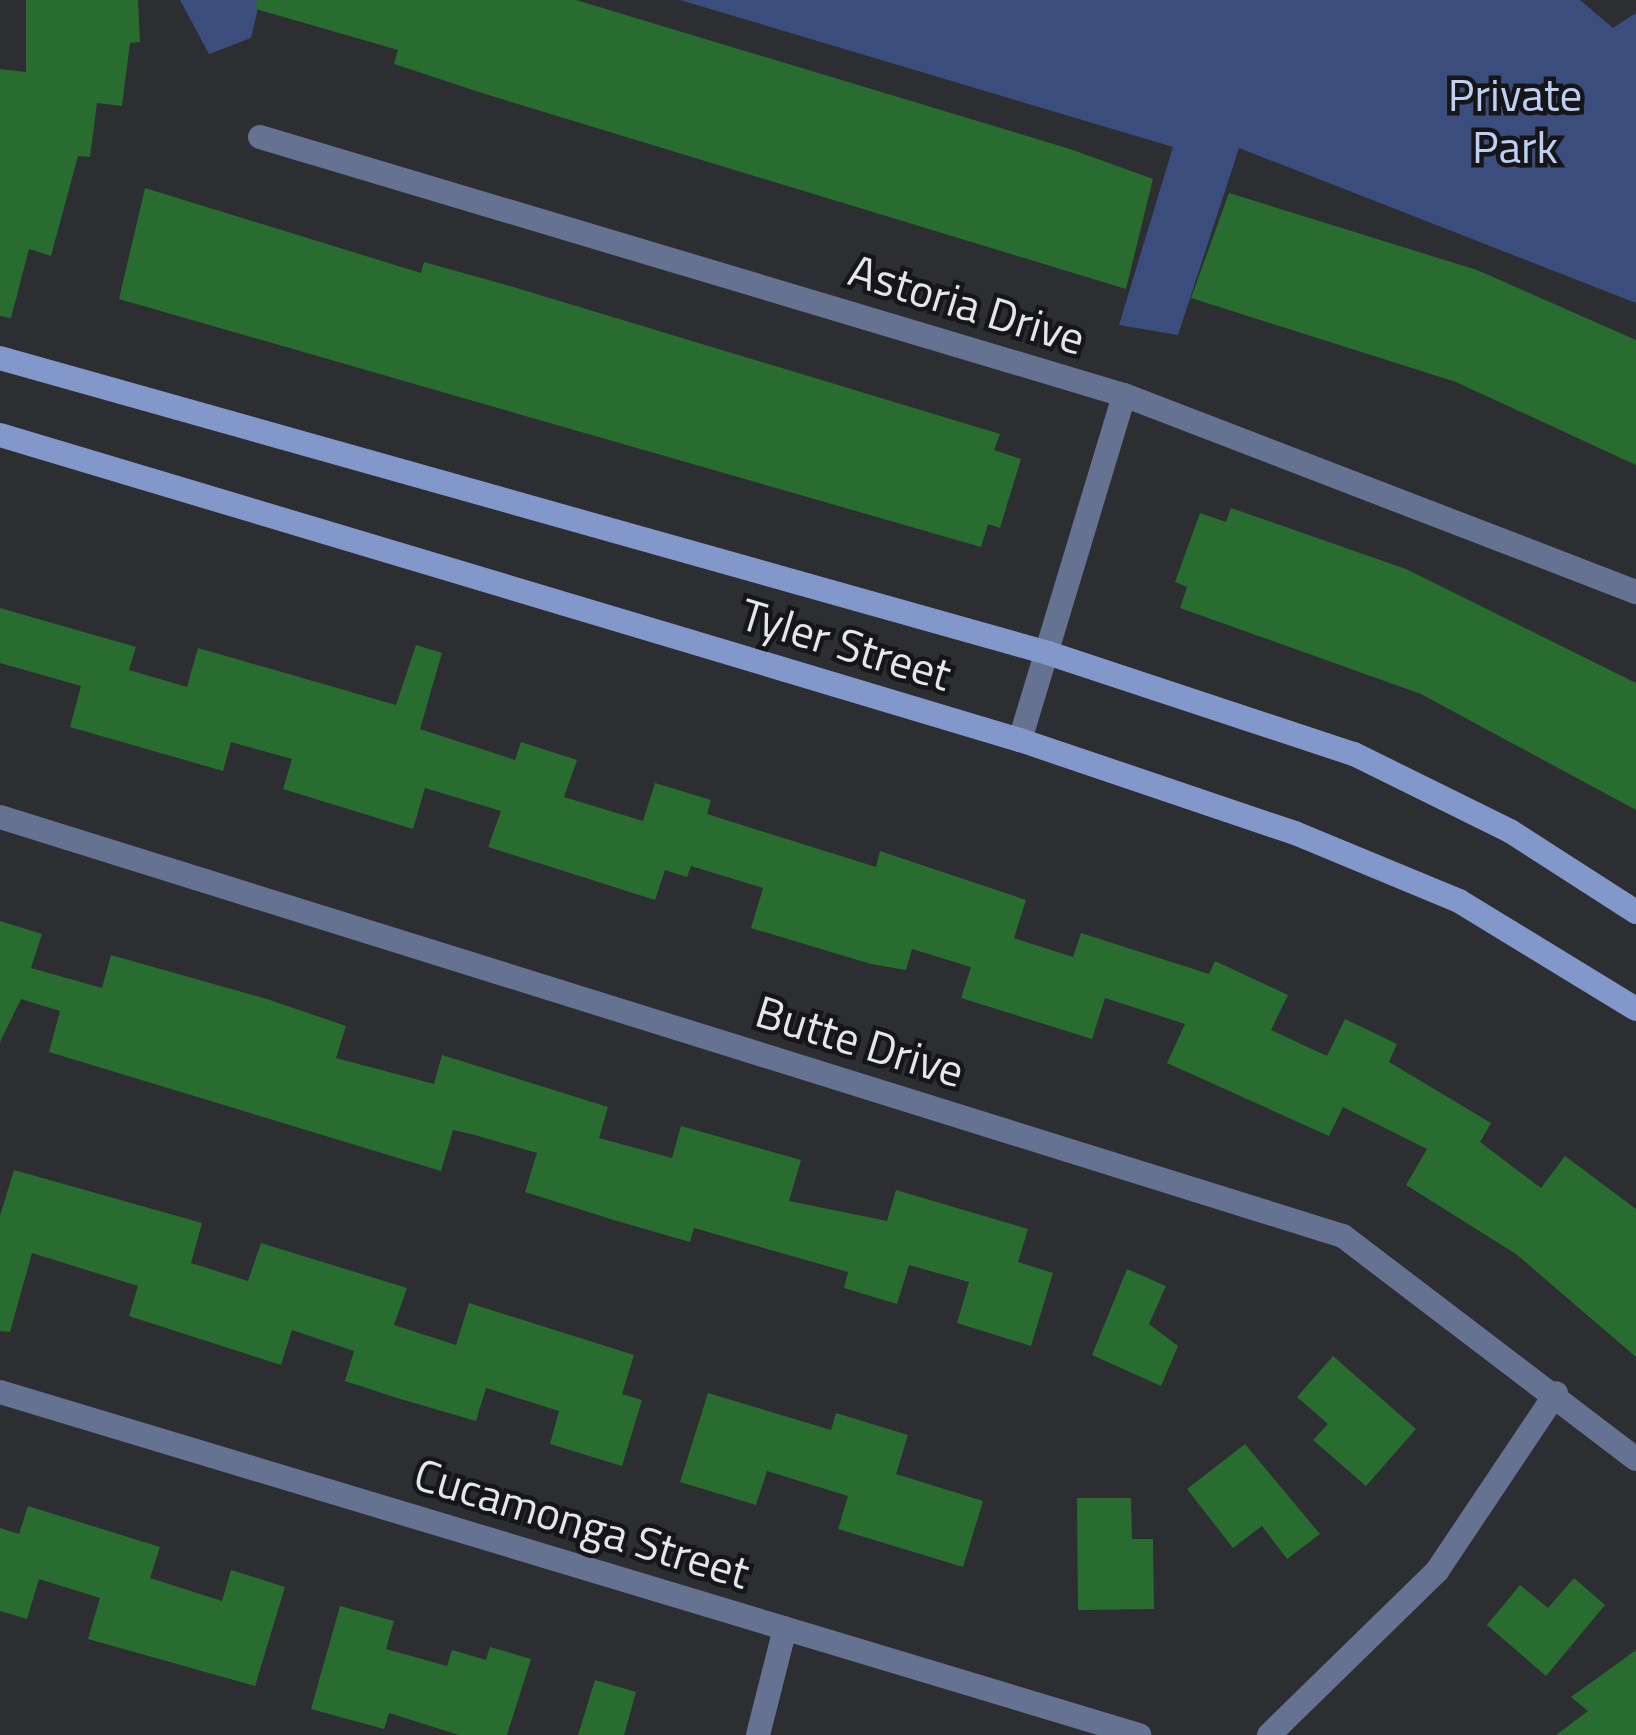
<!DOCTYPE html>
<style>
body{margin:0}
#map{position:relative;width:1636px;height:1735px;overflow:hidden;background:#2c2e32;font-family:"Titillium Web",sans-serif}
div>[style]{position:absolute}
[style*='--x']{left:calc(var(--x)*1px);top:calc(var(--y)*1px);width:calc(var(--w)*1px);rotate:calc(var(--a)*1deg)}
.green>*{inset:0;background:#3a4d7d}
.building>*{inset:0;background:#286c30}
.street>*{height:24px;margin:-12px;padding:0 12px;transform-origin:12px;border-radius:12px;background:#657292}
.secondary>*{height:24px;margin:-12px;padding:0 12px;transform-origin:12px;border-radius:12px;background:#8398ca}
span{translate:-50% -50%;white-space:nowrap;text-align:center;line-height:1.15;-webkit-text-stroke:9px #161618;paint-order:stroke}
.park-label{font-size:45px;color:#becff6}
.street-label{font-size:45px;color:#e5e6e8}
</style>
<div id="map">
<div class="green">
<i style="clip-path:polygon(180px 0,260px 0,251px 38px,209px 54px)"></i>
<i style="clip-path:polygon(680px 0,1580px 0,1613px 28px,1636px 13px,1636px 303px,1239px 148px,1178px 335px,1119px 325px,1173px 147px)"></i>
</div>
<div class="building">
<i style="clip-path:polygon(26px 0,138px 0,140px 42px,130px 43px,122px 106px,97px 103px,90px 157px,78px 156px,51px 256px,29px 249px,11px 318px,0 316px,0 69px,26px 72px)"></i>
<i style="clip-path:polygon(257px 0,576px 0,1070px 149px,1153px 179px,1126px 289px,485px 94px,394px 64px,398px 50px,256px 9px)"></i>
<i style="clip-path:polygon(145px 188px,421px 273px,424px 262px,510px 286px,1000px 434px,994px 450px,1021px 459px,1000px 528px,988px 524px,981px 547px,119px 299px)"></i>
<i style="clip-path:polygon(1229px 193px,1477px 270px,1636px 340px,1636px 465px,1456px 382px,1191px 298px)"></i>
<i style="clip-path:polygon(1231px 508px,1406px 569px,1636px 683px,1636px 810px,1421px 694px,1180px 608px,1187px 587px,1175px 582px,1200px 513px,1226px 522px)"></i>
<i style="clip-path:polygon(0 608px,136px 647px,129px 670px,187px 687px,198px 648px,396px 705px,416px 645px,442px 653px,420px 729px,515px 760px,521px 742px,577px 760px,564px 797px,643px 821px,655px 783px,711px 800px,707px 814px,876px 867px,880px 851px,1026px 900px,1014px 938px,1073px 957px,1081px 933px,1209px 974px,1215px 961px,1288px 995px,1271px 1030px,1327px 1056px,1345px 1019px,1397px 1044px,1389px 1062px,1491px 1123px,1480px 1142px,1541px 1188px,1565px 1156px,1636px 1209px,1636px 1357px,1516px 1254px,1406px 1185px,1427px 1149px,1343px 1107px,1329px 1136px,1167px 1063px,1185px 1024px,1105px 998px,1092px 1039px,961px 998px,971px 967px,912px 949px,906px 970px,871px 964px,751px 928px,763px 888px,691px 866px,687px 877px,665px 870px,655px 900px,488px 847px,501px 811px,425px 788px,413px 829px,283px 789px,292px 759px,231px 742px,223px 771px,70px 727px,81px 686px,0 663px)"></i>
<i style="clip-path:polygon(0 921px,42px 934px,31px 968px,102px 988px,111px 955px,267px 999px,346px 1026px,336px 1058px,434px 1084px,442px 1055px,608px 1107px,599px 1138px,672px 1158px,681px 1126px,801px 1160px,789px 1201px,887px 1221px,896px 1190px,1028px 1229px,1018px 1262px,1053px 1273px,1031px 1346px,957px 1323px,969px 1282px,909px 1265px,897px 1304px,844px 1288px,848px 1272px,694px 1228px,690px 1242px,617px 1221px,525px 1192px,537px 1153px,475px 1135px,453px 1130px,441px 1171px,49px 1052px,60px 1011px,21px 999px,0 1042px)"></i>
<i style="clip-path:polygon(14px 1170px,202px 1223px,191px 1263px,248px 1281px,261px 1243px,407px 1288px,394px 1325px,456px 1345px,469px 1303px,634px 1355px,622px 1394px,642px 1400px,622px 1466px,550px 1444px,559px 1411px,486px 1388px,476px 1421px,397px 1398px,345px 1381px,354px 1351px,292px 1330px,281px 1365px,129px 1316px,138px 1286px,32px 1253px,10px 1332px,0 1331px,0 1216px)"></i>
<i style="clip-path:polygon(1127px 1269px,1166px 1286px,1149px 1324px,1178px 1346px,1161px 1386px,1092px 1355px)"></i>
<i style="clip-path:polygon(1333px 1356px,1416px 1429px,1366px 1486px,1313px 1440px,1328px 1424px,1297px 1397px)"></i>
<i style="clip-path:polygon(708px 1393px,831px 1430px,836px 1413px,908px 1435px,896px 1474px,983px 1501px,963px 1567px,838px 1529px,848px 1496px,767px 1471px,756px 1505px,680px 1482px)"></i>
<i style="clip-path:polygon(1245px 1444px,1320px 1534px,1287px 1559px,1262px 1526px,1233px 1548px,1187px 1489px)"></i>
<i style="clip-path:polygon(1077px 1498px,1131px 1498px,1132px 1539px,1153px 1539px,1154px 1609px,1078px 1610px)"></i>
<i style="clip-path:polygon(28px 1506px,160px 1547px,150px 1578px,222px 1601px,231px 1570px,285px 1587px,255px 1686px,88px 1639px,100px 1598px,39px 1579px,27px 1619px,0 1611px,0 1528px,19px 1534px)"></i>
<i style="clip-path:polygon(1574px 1578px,1605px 1605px,1546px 1676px,1487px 1625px,1520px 1585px,1548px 1608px)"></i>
<i style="clip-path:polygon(340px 1606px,394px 1621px,386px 1649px,447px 1666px,452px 1650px,486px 1660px,490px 1647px,531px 1659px,507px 1735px,459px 1735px,389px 1713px,384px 1729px,311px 1709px)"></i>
<i style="clip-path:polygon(1636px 1650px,1636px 1735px,1556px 1735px,1588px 1711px,1571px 1697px)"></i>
<i style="clip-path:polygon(595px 1680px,636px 1692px,624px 1735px,578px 1735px)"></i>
</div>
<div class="street">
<i style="--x:260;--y:137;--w:902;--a:16.63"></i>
<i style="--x:1124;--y:395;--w:549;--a:21.05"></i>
<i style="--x:1020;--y:740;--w:360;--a:-73.2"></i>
<i style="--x:0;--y:817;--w:1407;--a:17.33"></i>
<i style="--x:1343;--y:1236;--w:368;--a:37.3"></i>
<i style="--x:0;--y:1392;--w:1190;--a:16.76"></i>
<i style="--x:758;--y:1735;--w:110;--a:-75.8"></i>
<i style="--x:1269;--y:1735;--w:235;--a:-44.3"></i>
<i style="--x:1437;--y:1571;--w:214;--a:-56.2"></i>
</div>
<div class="secondary">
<i style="--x:0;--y:358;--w:1089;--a:15.72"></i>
<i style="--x:1048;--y:653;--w:322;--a:18.3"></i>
<i style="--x:1354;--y:754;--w:174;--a:26.3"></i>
<i style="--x:1510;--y:831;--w:150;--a:32.7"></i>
<i style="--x:0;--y:435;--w:1065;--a:16.65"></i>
<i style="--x:1020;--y:740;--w:290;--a:18.7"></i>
<i style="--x:1295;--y:833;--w:178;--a:22.5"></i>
<i style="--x:1459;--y:901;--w:207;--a:31.4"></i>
</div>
<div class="park-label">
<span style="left:1515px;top:121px">Private<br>Park</span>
</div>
<div class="street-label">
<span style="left:967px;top:304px;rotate:17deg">Astoria Drive</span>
<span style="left:846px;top:644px;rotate:17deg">Tyler Street</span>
<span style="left:860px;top:1041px;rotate:17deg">Butte Drive</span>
<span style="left:582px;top:1523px;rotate:17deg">Cucamonga Street</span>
</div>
</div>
